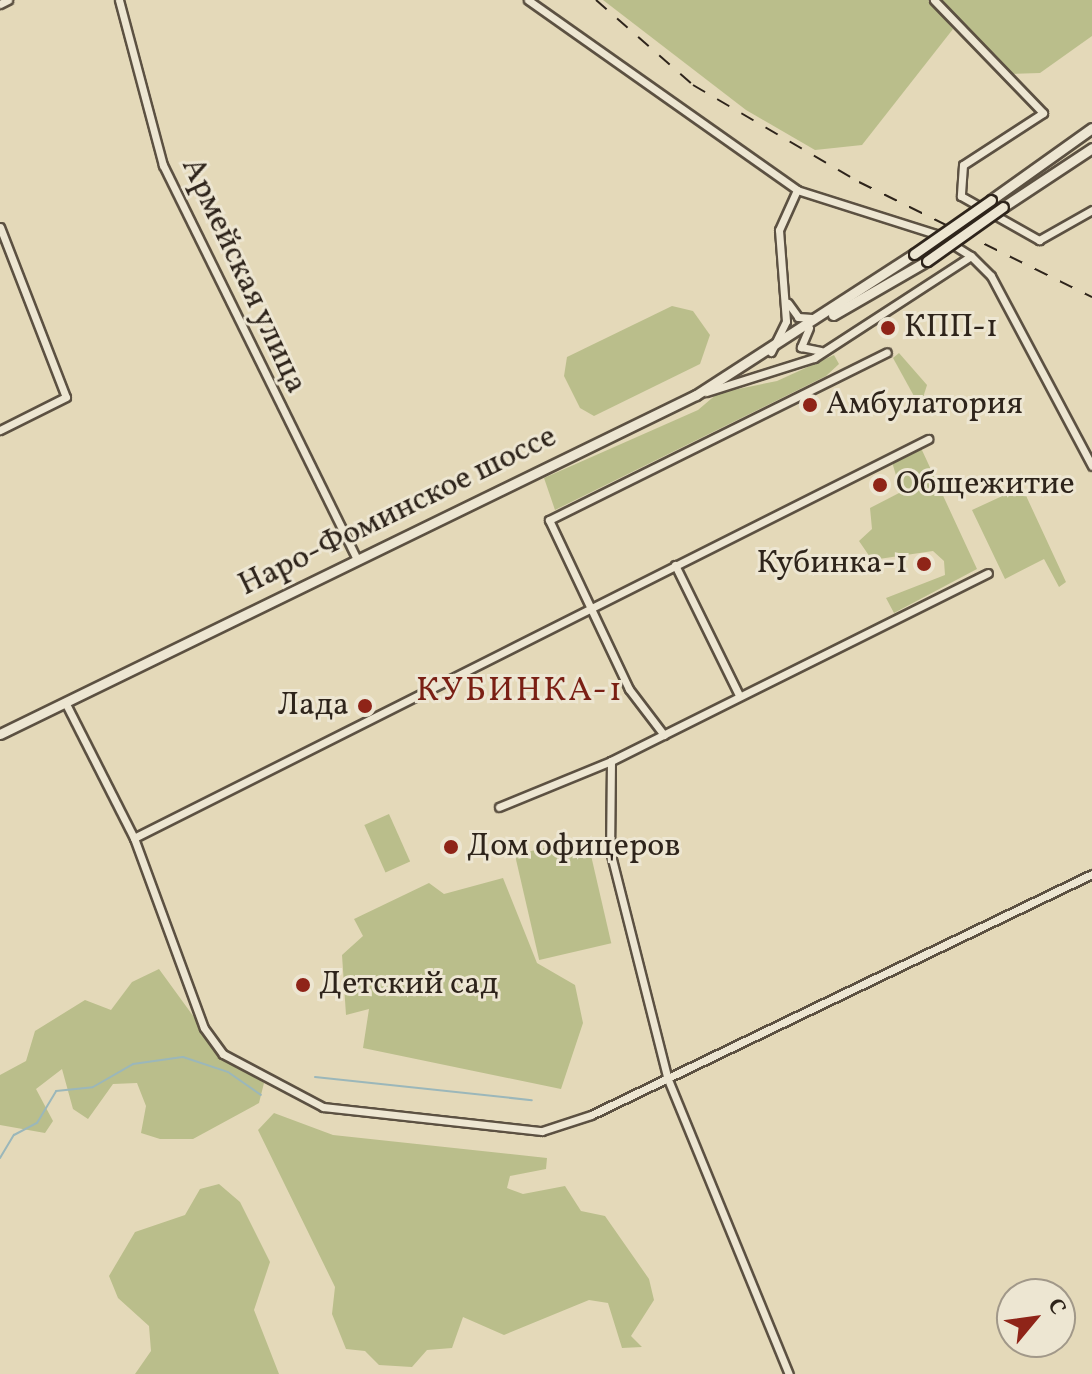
<!DOCTYPE html>
<meta charset="utf-8">
<style>
body{margin:0}
#map{position:relative;width:1092px;height:1374px;overflow:hidden;background:#e4d9b9;font-family:Vollkorn,serif}
div>[style]{position:absolute}
[style*='--x']{left:calc(var(--x)*1px);top:calc(var(--y)*1px);width:calc(var(--w)*1px);rotate:calc(var(--a)*1deg)}
.green>*{inset:0;background:#babe8b;transform-origin:0 0}
.stream>*{height:2px;margin:-1px;padding:0 1px;transform-origin:1px;border-radius:1px;background:#9bb7ba}
.roads{filter:drop-shadow(2px 0 #5c5142) drop-shadow(-2px 0 #5c5142) drop-shadow(0 2px #5c5142) drop-shadow(0 -2px #5c5142)}
.street>*{height:7px;margin:-3.5px;padding:0 3.5px;transform-origin:3.5px;border-radius:3.5px;background:#ede6d2}
.secondary>*{height:9px;margin:-4.5px;padding:0 4.5px;transform-origin:4.5px;border-radius:4.5px;background:#ede6d2}
.rail>*{height:2px;margin-top:-1px;transform-origin:0;background:repeating-linear-gradient(90deg,#2e241b 0 14px,transparent 0 28px)}
.bridges{filter:drop-shadow(2px 0 #2e241b) drop-shadow(-2px 0 #2e241b) drop-shadow(0 2px #2e241b) drop-shadow(0 -2px #2e241b)}
.secondary-bridge>*{height:9px;margin:-4.5px;padding:0 4.5px;transform-origin:4.5px;border-radius:4.5px;background:#ede6d2}
.dots>*{width:22px;height:22px;translate:-50% -50%;box-sizing:border-box;border:4px solid #ede6d2;border-radius:50%}
span{translate:-50% -50%;white-space:nowrap;text-align:center;line-height:1.15;-webkit-text-stroke:6px #ede6d2;paint-order:stroke}
.street-label{font-size:32px;color:#2e241b}
.poi-label{font-size:32px;color:#2e241b}
.left{translate:0 -50%;text-align:left}
.right{translate:-100% -50%;text-align:right}
.neighbourhood-label{font-size:34px;color:#7a1f14;letter-spacing:2px}
.north{position:absolute;left:996px;top:1278px;width:80px;height:80px;box-sizing:border-box;background:#ede6d2;border:2px solid #a19889;border-radius:50%;rotate:61deg;font-size:22px;font-weight:700;line-height:32px;text-align:center;color:#2e241b}
.north::after{content:'';display:block;margin:auto;width:28px;height:36px;background:#8f2418;clip-path:polygon(50% 0,100% 100%,50% 72%,0 100%)}
</style>
<div id="map">
<div class="green">
<i style="clip-path:polygon(603px 0,928px 0,953px 29px,862px 145px,815px 150px,746px 110px)"></i>
<i style="clip-path:polygon(942px 0,1092px 0,1092px 36px,1040px 73px,1012px 74px)"></i>
<i style="clip-path:polygon(672px 306px,693px 311px,710px 335px,700px 364px,594px 416px,580px 408px,564px 376px,567px 357px)"></i>
<i style="clip-path:polygon(899px 353px,927px 385px,920px 407px,893px 358px)"></i>
<i style="clip-path:polygon(834px 355px,839px 364px,826px 376px,555px 510px,544px 478px,698px 410px,718px 393px,777px 381px)"></i>
<i style="clip-path:polygon(921px 448px,977px 569px,894px 613px,886px 598px,945px 575px,944px 561px,933px 551px,872px 560px,859px 541px,872px 529px,870px 508px,901px 492px,892px 462px)"></i>
<i style="clip-path:polygon(1022px 487px,1066px 582px,1059px 587px,1044px 559px,1005px 579px,972px 510px)"></i>
<i style="left:389px;top:814px;width:52px;height:27px;rotate:66deg"></i>
<i style="left:587px;top:838px;width:108px;height:74px;rotate:77deg"></i>
<i style="clip-path:polygon(503px 878px,537px 963px,575px 985px,583px 1023px,561px 1089px,363px 1048px,369px 1009px,346px 1015px,342px 955px,363px 936px,354px 919px,429px 883px,444px 894px)"></i>
<i style="clip-path:polygon(159px 969px,223px 1057px,264px 1083px,259px 1103px,193px 1139px,160px 1139px,141px 1133px,146px 1106px,137px 1083px,113px 1084px,88px 1119px,73px 1109px,62px 1069px,36px 1089px,53px 1121px,45px 1133px,0 1125px,0 1075px,26px 1061px,35px 1031px,85px 1000px,111px 1010px,132px 982px)"></i>
<i style="clip-path:polygon(274px 1113px,333px 1135px,547px 1158px,546px 1169px,510px 1176px,507px 1188px,523px 1194px,565px 1186px,581px 1211px,605px 1216px,649px 1279px,654px 1300px,631px 1336px,642px 1347px,622px 1348px,608px 1303px,589px 1300px,504px 1335px,463px 1317px,452px 1348px,427px 1350px,412px 1367px,379px 1365px,365px 1351px,346px 1349px,332px 1314px,335px 1287px,258px 1130px)"></i>
<i style="clip-path:polygon(219px 1184px,240px 1202px,270px 1262px,254px 1310px,279px 1374px,135px 1374px,151px 1351px,149px 1326px,118px 1298px,109px 1276px,135px 1232px,185px 1215px,200px 1189px)"></i>
</div>
<div class="stream">
<i style="--x:315;--y:1077;--w:218;--a:6.1"></i>
<i style="--x:0;--y:1158;--w:27;--a:-59"></i>
<i style="--x:14;--y:1135;--w:26;--a:-28"></i>
<i style="--x:37;--y:1123;--w:37;--a:-59"></i>
<i style="--x:56;--y:1091;--w:37;--a:-6"></i>
<i style="--x:93;--y:1087;--w:46;--a:-29.9"></i>
<i style="--x:133;--y:1064;--w:50;--a:-8"></i>
<i style="--x:183;--y:1057;--w:47;--a:18.4"></i>
<i style="--x:228;--y:1072;--w:40;--a:34.9"></i>
</div>
<div class="roads">
<div class="street">
<i style="--x:119;--y:0;--w:171;--a:75.1"></i>
<i style="--x:163;--y:165;--w:440;--a:63.8"></i>
<i style="--x:528;--y:0;--w:329;--a:35.2"></i>
<i style="--x:797;--y:190;--w:146;--a:17.6"></i>
<i style="--x:936;--y:234;--w:41;--a:32.2"></i>
<i style="--x:971;--y:256;--w:28;--a:45"></i>
<i style="--x:991;--y:276;--w:215;--a:62"></i>
<i style="--x:934;--y:0;--w:157;--a:46"></i>
<i style="--x:1043;--y:113;--w:95;--a:147"></i>
<i style="--x:963;--y:165;--w:31;--a:94"></i>
<i style="--x:961;--y:196;--w:90;--a:29.4"></i>
<i style="--x:1039;--y:240;--w:61;--a:-29.5"></i>
<i style="--x:0;--y:4;--w:9;--a:-27"></i>
<i style="--x:0;--y:227;--w:182;--a:68.8"></i>
<i style="--x:66;--y:397;--w:74;--a:153.4"></i>
<i style="--x:788;--y:303;--w:17;--a:54"></i>
<i style="--x:798;--y:317;--w:14;--a:4"></i>
<i style="--x:809;--y:328;--w:21;--a:113"></i>
<i style="--x:801;--y:347;--w:20;--a:11"></i>
<i style="--x:771;--y:352;--w:34;--a:-64"></i>
<i style="--x:786;--y:321;--w:91;--a:-94.4"></i>
<i style="--x:779;--y:230;--w:44;--a:-65.8"></i>
<i style="--x:706;--y:392;--w:113;--a:-17.5"></i>
<i style="--x:814;--y:358;--w:187;--a:-33"></i>
<i style="--x:675;--y:565;--w:145;--a:63.8"></i>
<i style="--x:65;--y:702;--w:153;--a:63.1"></i>
<i style="--x:134;--y:838;--w:202;--a:69.8"></i>
<i style="--x:204;--y:1028;--w:32;--a:54"></i>
<i style="--x:223;--y:1054;--w:113;--a:27.9"></i>
<i style="--x:323;--y:1107;--w:220;--a:6.3"></i>
<i style="--x:542;--y:1131;--w:52;--a:-18.1"></i>
<i style="--x:591;--y:1115;--w:556;--a:-25.69"></i>
<i style="--x:664;--y:735;--w:58;--a:-127.3"></i>
<i style="--x:629;--y:689;--w:187;--a:-115.3"></i>
<i style="--x:549;--y:520;--w:377;--a:-26.4"></i>
<i style="--x:611;--y:761;--w:90;--a:90.6"></i>
<i style="--x:610;--y:851;--w:233;--a:75.8"></i>
<i style="--x:667;--y:1077;--w:321;--a:67.7"></i>
<i style="--x:499;--y:807;--w:121;--a:-22.3"></i>
<i style="--x:611;--y:761;--w:421;--a:-26.5"></i>
<i style="--x:134;--y:838;--w:889;--a:-26.68"></i>
</div>
<div class="secondary">
<i style="--x:991;--y:200;--w:124;--a:-35.5"></i>
<i style="--x:1003;--y:207;--w:107;--a:-33.5"></i>
<i style="--x:833;--y:315;--w:108;--a:-29.9"></i>
<i style="--x:0;--y:734;--w:774;--a:-25.97"></i>
<i style="--x:696;--y:395;--w:260;--a:-32.9"></i>
</div>
</div>
<div class="rail">
<i style="--x:596;--y:0;--w:129;--a:41.2"></i>
<i style="--x:693;--y:85;--w:192;--a:30.3"></i>
<i style="--x:859;--y:182;--w:260;--a:26.3"></i>
</div>
<div class="bridges">
<div class="secondary-bridge">
<i style="--x:914;--y:254;--w:94;--a:-35"></i>
<i style="--x:927;--y:261;--w:93;--a:-35.4"></i>
</div>
</div>
<div class="dots">
<i style="left:888px;top:328px;background:#8f2418"></i>
<i style="left:810px;top:405px;background:#8f2418"></i>
<i style="left:880px;top:485px;background:#8f2418"></i>
<i style="left:924px;top:564px;background:#8f2418"></i>
<i style="left:365px;top:706px;background:#8f2418"></i>
<i style="left:451px;top:847px;background:#8f2418"></i>
<i style="left:303px;top:985px;background:#8f2418"></i>
</div>
<div class="street-label">
<span style="left:243px;top:276px;rotate:65deg">Армейская улица</span>
<span style="left:398px;top:512px;rotate:-26deg">Наро-Фоминское шоссе</span>
</div>
<div class="poi-label">
<span class="left" style="left:904px;top:328px">КПП-1</span>
<span class="left" style="left:826px;top:405px">Амбулатория</span>
<span class="left" style="left:896px;top:485px">Общежитие</span>
<span class="right" style="left:908px;top:564px">Кубинка-1</span>
<span class="right" style="left:349px;top:706px">Лада</span>
<span class="left" style="left:467px;top:847px">Дом офицеров</span>
<span class="left" style="left:319px;top:985px">Детский сад</span>
</div>
<div class="neighbourhood-label">
<span style="left:520px;top:692px">КУБИНКА-1</span>
</div>
<div class="north">С</div>
</div>
